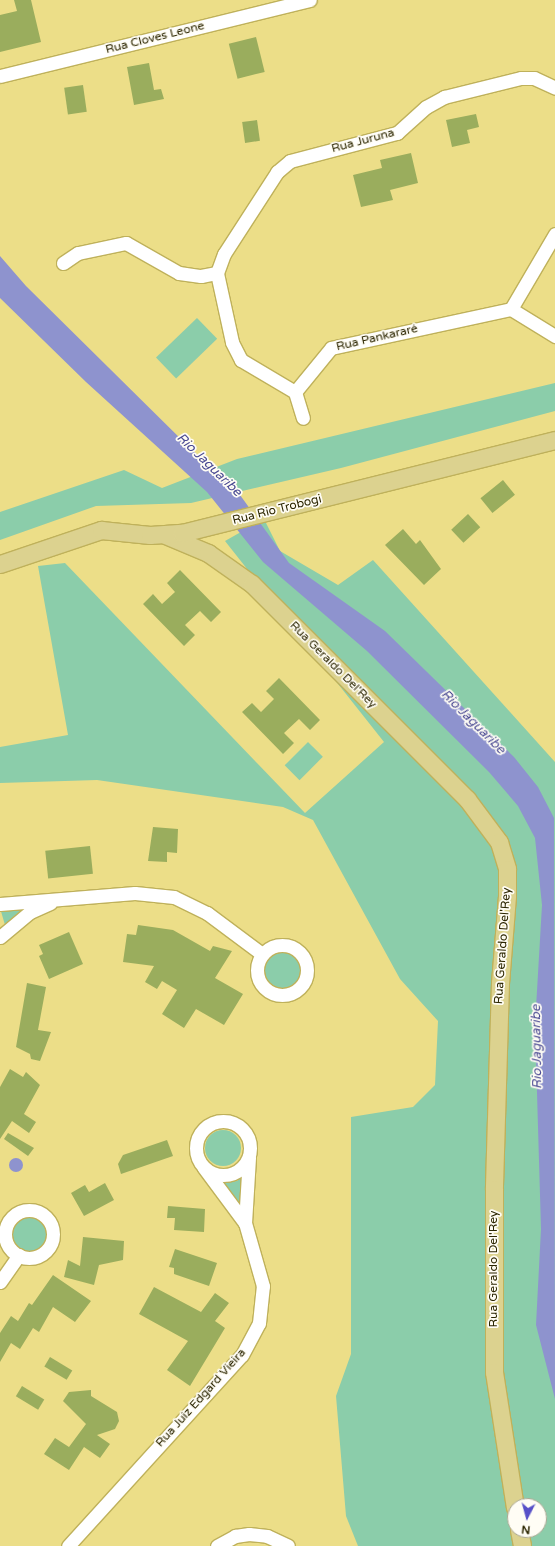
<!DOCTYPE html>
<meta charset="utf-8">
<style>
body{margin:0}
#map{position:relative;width:555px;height:1546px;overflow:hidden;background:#ecde88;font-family:"Varela Round",sans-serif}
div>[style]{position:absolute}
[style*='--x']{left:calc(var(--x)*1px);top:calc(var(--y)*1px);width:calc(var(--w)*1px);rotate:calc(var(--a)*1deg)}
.green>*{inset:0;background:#8bcdaa;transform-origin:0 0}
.round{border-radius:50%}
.water>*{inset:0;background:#8e93ce}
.building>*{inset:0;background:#9aad5d;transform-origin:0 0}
.roads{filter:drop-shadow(1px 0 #bfb15b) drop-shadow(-1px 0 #bfb15b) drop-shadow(0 1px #bfb15b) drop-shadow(0 -1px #bfb15b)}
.minor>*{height:13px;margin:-6.5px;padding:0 6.5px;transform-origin:6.5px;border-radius:6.5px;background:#fff}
.minor>.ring{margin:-6.5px;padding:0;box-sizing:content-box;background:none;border:13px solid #fff;border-radius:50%}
.major>*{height:17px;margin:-8.5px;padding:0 8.5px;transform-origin:8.5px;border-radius:8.5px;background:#dcd28f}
span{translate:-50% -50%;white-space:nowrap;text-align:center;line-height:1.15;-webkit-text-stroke:3.5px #fffdf5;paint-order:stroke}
.street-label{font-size:12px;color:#2c2601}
.water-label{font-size:13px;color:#484892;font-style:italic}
.north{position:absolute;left:507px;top:1498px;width:40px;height:40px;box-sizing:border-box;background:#fffdf5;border:1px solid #aba793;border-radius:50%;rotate:186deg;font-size:11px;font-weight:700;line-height:16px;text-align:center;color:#2c2601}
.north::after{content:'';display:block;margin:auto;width:14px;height:18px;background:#5750c8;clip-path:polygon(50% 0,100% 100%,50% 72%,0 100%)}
</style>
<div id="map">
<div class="green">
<i style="left:197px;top:318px;width:29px;height:57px;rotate:46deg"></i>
<i style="clip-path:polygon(555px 383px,555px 411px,341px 468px,191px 503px,96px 506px,0 540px,0 512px,124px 470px,162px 488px,237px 459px)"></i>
<i style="clip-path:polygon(evenodd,264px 519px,280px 551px,338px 585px,373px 560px,555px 762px,555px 1546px,358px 1546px,346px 1516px,336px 1396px,351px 1354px,351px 1117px,413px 1107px,435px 1085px,438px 1021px,400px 979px,313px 820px,283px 807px,97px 780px,0 783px,0 747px,68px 735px,38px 566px,65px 563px,305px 813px,384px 742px,225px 541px,264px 519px,515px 1506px,539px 1506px,539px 1530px,515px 1530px,515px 1506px)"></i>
<i style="left:308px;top:742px;width:21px;height:33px;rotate:45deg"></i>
<i style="clip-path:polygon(28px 906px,13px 917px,5px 925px,0 908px)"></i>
<i class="round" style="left:261px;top:951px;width:40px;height:40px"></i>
<i class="round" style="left:205px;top:1130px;width:36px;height:36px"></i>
<i style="clip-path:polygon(242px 1177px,240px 1205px,223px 1182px,237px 1181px)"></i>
<i class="round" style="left:11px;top:1216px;width:36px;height:36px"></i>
</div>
<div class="water">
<i style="clip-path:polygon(0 256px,26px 286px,191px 449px,235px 488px,289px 563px,385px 631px,514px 757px,538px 787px,554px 818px,555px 1399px,536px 1325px,541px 1229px,535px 1025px,542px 905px,535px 838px,518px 806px,489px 772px,367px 651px,263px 562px,207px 492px,86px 382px,0 298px)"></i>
<i class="round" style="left:9px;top:1158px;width:14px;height:14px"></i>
</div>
<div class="building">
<i style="clip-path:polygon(14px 0,31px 0,41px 42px,0 52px,0 15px,17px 11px)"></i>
<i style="left:256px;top:37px;width:36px;height:28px;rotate:76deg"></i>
<i style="clip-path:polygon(149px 63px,154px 90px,161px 89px,164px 99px,134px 105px,127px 67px)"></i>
<i style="left:83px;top:85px;width:27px;height:19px;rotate:82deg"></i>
<i style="clip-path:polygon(476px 114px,479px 127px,467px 130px,470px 143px,452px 147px,446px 120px)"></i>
<i style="left:257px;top:120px;width:21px;height:15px;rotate:82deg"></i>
<i style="clip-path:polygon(411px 153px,418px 183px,390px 190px,393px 200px,361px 207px,353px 175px,382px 168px,380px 160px)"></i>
<i style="left:503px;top:480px;width:19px;height:29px;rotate:51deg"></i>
<i style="left:468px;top:514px;width:18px;height:23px;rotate:47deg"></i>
<i style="clip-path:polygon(403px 529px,416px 544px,420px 540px,441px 569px,424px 585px,385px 545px)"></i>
<i style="clip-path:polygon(180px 570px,221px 612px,211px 622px,200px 611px,185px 625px,195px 635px,184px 646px,143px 604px,153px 594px,162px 604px,175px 592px,167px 583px)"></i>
<i style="clip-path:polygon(279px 678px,320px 720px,310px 730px,299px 719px,284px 733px,294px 743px,283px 754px,242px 712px,252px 703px,261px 712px,274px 699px,266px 691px)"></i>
<i style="clip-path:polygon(153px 827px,178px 829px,177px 853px,167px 852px,167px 862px,148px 861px)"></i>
<i style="left:90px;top:846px;width:28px;height:45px;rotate:84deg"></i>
<i style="clip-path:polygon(138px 925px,173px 930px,210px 951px,213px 946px,232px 951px,215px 978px,243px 994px,224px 1025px,196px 1009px,184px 1028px,162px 1014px,177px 990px,162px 981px,157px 989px,145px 982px,154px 966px,123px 962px,127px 934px,136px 935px)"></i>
<i style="clip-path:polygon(69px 932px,83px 964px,49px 979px,39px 956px,43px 954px,39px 945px)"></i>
<i style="clip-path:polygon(27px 983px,46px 987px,38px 1030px,51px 1032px,40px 1061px,31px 1059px,30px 1054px,16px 1047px)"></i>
<i style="clip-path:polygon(10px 1069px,23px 1077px,26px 1072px,40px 1085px,24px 1114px,36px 1122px,29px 1133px,12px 1121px,0 1139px,0 1087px)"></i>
<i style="clip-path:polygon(8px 1133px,34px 1148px,28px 1156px,4px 1139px)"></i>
<i style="clip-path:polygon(167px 1140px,173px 1156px,121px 1174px,118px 1164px,123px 1155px)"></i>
<i style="clip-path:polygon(105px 1183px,114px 1200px,84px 1216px,71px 1193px,85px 1185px,89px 1192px)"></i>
<i style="clip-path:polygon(168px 1206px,205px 1209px,204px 1232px,174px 1230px,175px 1218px,167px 1218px)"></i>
<i style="clip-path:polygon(83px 1237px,124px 1241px,123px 1260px,99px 1265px,94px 1285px,64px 1277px,68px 1260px,80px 1266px)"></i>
<i style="clip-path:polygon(175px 1249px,217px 1263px,209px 1286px,174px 1274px,174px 1268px,169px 1267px)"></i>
<i style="clip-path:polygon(53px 1275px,91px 1301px,75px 1322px,53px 1307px,39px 1332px,33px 1328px,20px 1349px,11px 1343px,0 1362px,0 1333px,11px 1316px,18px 1321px,29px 1303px,32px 1305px)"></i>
<i style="clip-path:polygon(154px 1287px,201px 1312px,215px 1293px,229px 1303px,215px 1321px,225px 1328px,190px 1386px,167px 1370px,188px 1341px,139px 1314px)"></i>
<i style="left:50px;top:1357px;width:26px;height:11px;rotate:31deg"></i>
<i style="left:22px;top:1386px;width:26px;height:12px;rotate:31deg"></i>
<i style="clip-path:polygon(91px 1390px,91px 1396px,117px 1412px,119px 1421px,115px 1429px,97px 1435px,110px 1444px,100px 1458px,84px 1447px,69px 1470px,44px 1454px,55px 1438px,69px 1447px,86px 1424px,63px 1401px,69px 1392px)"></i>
</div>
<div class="roads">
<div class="minor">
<i style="--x:0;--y:76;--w:319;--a:-13.8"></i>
<i style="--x:555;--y:234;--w:87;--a:120.4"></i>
<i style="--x:511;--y:309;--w:52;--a:31.5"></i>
<i style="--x:63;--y:263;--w:18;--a:-34"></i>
<i style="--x:78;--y:253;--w:49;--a:-11.8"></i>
<i style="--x:126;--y:243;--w:61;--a:29.5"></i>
<i style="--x:179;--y:273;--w:22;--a:8"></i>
<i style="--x:201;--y:276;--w:16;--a:-11"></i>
<i style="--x:511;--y:309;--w:184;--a:167.8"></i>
<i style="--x:331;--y:348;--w:57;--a:129.3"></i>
<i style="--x:295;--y:392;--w:63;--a:-149.3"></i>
<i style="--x:241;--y:360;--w:20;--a:-117"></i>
<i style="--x:232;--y:342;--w:71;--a:-102.3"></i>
<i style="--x:217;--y:273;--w:20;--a:-70"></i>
<i style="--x:224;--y:254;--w:98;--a:-57.1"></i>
<i style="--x:277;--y:172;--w:17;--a:-40"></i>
<i style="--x:290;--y:161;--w:111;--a:-14.7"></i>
<i style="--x:397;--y:133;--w:39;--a:-42"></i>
<i style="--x:426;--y:107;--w:21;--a:-29"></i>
<i style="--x:444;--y:97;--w:79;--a:-13.9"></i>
<i style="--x:521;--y:78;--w:13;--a:0"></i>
<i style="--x:534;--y:78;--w:23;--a:25"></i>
<i style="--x:295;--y:392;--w:27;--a:73"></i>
<i style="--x:0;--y:904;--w:135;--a:-4.7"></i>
<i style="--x:135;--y:893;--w:39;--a:6"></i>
<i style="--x:174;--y:897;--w:37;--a:26"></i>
<i style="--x:207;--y:913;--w:69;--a:36.7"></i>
<i style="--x:0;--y:937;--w:39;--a:-40"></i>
<i style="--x:30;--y:912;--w:22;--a:-24"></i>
<i class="ring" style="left:257px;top:945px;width:37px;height:37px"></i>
<i class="ring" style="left:196px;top:1121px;width:41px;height:41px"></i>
<i class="ring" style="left:5px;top:1210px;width:35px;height:35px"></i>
<i style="--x:245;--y:1223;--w:66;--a:-86.5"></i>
<i style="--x:0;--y:1282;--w:33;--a:-55"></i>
<i style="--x:68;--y:1546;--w:258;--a:-47.7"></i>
<i style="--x:242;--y:1355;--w:36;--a:-62"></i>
<i style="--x:259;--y:1323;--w:37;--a:-84"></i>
<i style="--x:263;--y:1286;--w:66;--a:-105.9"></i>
<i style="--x:245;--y:1223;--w:69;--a:-126.7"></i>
<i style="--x:217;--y:1546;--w:21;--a:-29"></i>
<i style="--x:235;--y:1536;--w:14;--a:-8"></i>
<i style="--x:249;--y:1534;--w:18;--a:6"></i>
<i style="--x:267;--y:1536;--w:23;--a:25"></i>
</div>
<div class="major">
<i style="--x:165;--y:535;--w:47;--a:22.7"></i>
<i style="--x:208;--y:553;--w:54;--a:35.2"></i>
<i style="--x:252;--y:584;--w:304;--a:45"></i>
<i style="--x:467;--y:799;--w:54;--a:53.3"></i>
<i style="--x:499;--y:842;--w:28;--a:73"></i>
<i style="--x:507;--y:869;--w:27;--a:90"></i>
<i style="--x:507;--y:896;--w:87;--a:94.6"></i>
<i style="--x:500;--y:983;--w:206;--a:91.7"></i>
<i style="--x:494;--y:1189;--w:183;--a:90"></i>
<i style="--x:494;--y:1372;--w:137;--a:81.2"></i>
<i style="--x:0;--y:564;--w:107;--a:-18.6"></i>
<i style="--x:101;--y:530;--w:49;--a:5.8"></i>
<i style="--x:150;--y:535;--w:32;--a:-4"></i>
<i style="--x:182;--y:533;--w:384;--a:-14"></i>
<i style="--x:519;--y:1530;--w:16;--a:79"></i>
</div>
</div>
<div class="street-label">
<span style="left:155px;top:38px;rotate:-14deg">Rua Cloves Leone</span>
<span style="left:363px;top:141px;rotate:-15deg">Rua Juruna</span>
<span style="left:377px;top:338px;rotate:-13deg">Rua Pankararé</span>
<span style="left:277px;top:510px;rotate:-14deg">Rua Rio Trobogi</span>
<span style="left:333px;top:665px;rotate:45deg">Rua Geraldo Del'Rey</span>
<span style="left:503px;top:946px;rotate:-86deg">Rua Geraldo Del'Rey</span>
<span style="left:494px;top:1269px;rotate:-90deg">Rua Geraldo Del'Rey</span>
<span style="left:201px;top:1398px;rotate:-48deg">Rua Juiz Edgard Vieira</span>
</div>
<div class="water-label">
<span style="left:209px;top:465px;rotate:44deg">Rio Jaguaribe</span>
<span style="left:473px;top:722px;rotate:45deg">Rio Jaguaribe</span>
<span style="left:537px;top:1047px;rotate:-91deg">Rio Jaguaribe</span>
</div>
<div class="north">N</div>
</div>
